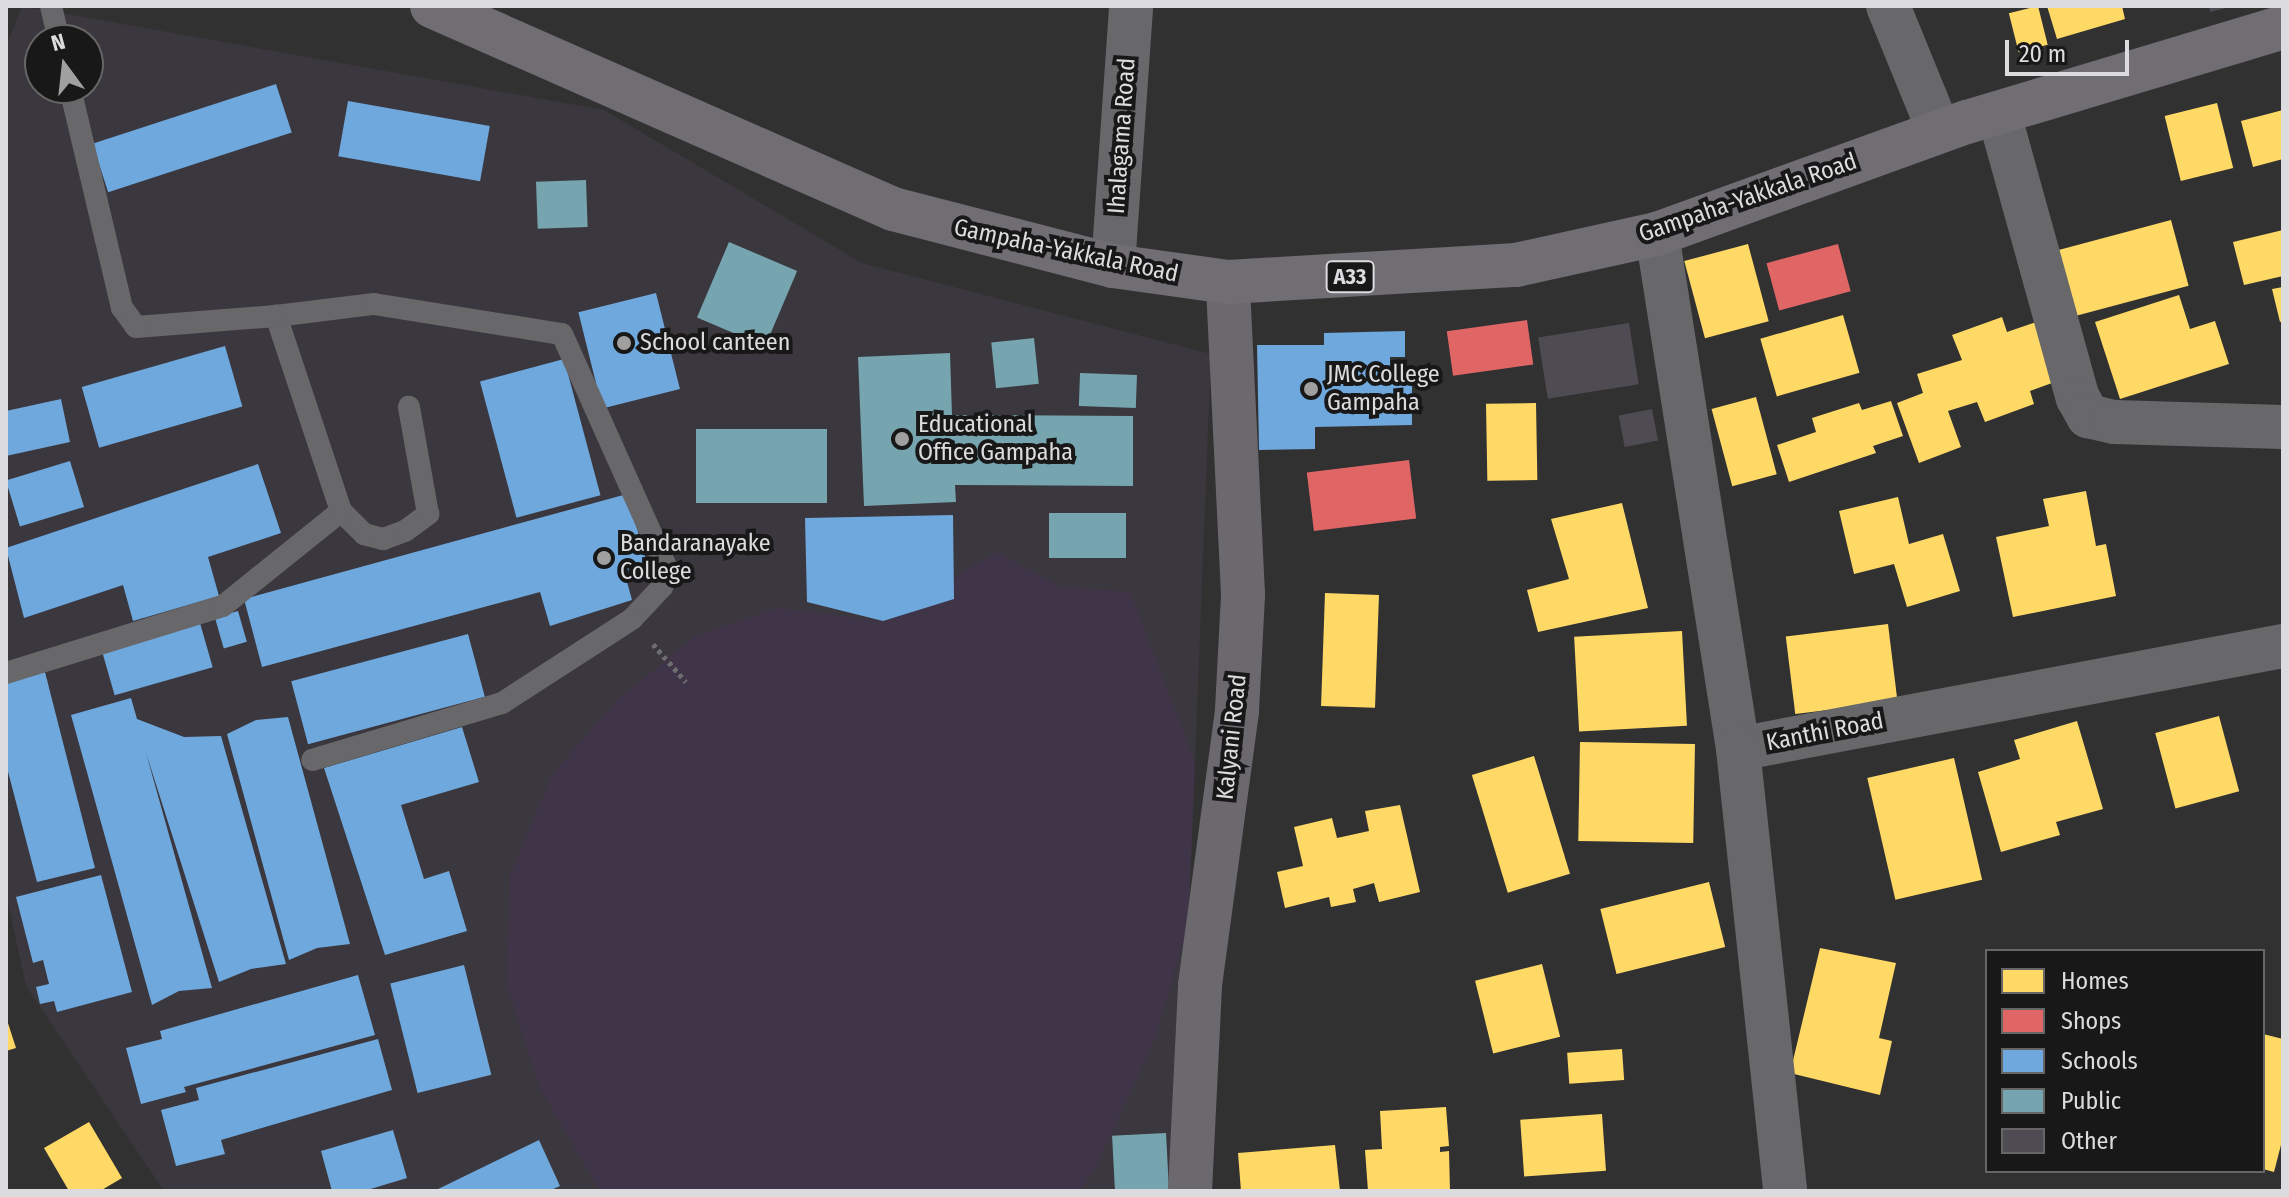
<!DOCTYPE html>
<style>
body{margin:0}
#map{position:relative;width:2289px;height:1197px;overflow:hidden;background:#313132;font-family:"Fira Sans Condensed",sans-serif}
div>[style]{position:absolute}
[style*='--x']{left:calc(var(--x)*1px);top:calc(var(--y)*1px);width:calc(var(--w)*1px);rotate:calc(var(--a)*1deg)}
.built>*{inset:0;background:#3b373e}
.green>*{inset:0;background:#3f3448}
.homes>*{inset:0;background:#ffd966;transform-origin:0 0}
.shops>*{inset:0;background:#e06666;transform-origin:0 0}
.schools>*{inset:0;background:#6fa8dc;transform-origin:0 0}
.public>*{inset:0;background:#76a5af;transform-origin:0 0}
.building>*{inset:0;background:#4f4b52;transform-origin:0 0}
.path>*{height:5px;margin-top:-2.5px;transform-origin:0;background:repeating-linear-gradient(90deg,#6d6c6e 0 4px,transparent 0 8px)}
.lane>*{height:22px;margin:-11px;padding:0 11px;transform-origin:11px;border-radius:11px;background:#68676a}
.street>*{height:44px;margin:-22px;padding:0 22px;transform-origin:22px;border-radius:22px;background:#68676a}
.secondary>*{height:44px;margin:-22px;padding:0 22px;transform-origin:22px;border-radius:22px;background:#6b686e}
.highway>*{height:44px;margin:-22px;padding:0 22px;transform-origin:22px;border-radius:22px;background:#706d73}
.dots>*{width:22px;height:22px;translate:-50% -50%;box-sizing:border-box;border:4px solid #191819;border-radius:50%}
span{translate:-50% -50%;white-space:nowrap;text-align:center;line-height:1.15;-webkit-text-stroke:8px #191819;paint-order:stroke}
.shield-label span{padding:2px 6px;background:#191819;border:2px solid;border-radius:6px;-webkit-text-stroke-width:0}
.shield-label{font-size:22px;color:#dcdbdd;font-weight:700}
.street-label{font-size:24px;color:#dcdbdd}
.poi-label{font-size:24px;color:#dcdbdd}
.left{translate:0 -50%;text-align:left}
.frame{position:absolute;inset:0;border:8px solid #dcdbdd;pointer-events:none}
.legend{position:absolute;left:1985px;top:949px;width:280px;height:224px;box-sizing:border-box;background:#191819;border:2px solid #676667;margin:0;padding:10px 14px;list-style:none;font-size:24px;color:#dcdbdd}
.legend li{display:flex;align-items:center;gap:16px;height:40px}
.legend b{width:40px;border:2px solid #676667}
.north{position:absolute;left:24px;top:24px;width:80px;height:80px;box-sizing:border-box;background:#191819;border:2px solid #676667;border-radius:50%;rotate:345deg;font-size:22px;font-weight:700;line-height:32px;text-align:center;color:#dcdbdd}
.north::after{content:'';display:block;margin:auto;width:28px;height:36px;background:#a0a0a1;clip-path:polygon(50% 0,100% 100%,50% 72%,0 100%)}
.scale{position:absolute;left:2005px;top:40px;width:124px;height:36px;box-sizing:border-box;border:4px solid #dcdbdd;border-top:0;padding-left:10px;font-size:24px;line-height:28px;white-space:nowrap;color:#dcdbdd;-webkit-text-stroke:6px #191819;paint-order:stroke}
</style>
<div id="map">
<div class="built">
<i style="clip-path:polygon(evenodd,22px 6px,604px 110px,862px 263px,1211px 354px,1178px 1191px,164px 1191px,26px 986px,6px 894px,6px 47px,22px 6px,40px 40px,88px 40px,88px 88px,40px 88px,40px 40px)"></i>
</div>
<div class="green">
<i style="clip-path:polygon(996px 552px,1061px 587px,1130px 592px,1195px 762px,1188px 924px,1155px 1039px,1096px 1167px,1080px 1191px,600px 1191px,540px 1088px,507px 985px,510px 876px,552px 775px,616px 701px,697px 635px,777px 608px,883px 621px)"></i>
</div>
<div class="homes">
<i style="left:2038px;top:6px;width:40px;height:30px;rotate:76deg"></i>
<i style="clip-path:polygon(2047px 6px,2122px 6px,2125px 19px,2057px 39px)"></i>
<i style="left:2217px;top:103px;width:67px;height:54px;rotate:76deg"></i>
<i style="clip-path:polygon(2283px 110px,2283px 159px,2253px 167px,2241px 121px)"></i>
<i style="left:2171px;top:220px;width:68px;height:126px;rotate:75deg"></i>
<i style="clip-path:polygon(2283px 230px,2283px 276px,2244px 285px,2233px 242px)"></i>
<i style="left:1748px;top:244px;width:80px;height:66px;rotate:75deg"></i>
<i style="clip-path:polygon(2283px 287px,2283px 321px,2280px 322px,2272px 289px)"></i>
<i style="clip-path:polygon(2179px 295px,2190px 329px,2215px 321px,2229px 364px,2120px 399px,2095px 322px)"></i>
<i style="left:1843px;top:315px;width:60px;height:86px;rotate:74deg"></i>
<i style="clip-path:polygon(2002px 317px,2007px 332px,2042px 320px,2063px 379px,2030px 391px,2034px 404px,1985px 422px,1977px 402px,1948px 411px,1961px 447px,1919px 463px,1897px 403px,1923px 393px,1917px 374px,1962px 360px,1952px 335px)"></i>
<i style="left:1756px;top:397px;width:80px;height:46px;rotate:75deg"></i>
<i style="clip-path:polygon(1891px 401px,1903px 436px,1873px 446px,1876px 453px,1789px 482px,1777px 445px,1816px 432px,1812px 418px,1859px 403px,1862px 410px)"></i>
<i style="left:1536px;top:403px;width:77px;height:50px;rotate:89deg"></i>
<i style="clip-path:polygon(2086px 491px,2096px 546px,2106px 544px,2116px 596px,2013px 617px,1996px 537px,2049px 526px,2043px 499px)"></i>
<i style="clip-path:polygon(1898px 497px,1909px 544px,1943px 534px,1960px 591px,1907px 607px,1894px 564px,1854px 574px,1839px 511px)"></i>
<i style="clip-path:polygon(1622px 503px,1648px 608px,1538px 632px,1527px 590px,1569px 579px,1551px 519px)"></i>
<i style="left:1325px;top:593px;width:54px;height:113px;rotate:2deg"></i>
<i style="left:1888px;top:624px;width:78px;height:103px;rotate:83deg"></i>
<i style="left:1682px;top:631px;width:95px;height:108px;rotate:87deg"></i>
<i style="left:2219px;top:716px;width:78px;height:66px;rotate:75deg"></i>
<i style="clip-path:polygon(2077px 721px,2103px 809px,2056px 822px,2060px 835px,2001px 852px,1978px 772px,2020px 759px,2014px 740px)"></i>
<i style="left:1580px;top:742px;width:115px;height:99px;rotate:1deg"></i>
<i style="left:1534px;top:756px;width:123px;height:65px;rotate:73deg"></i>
<i style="left:1954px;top:758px;width:125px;height:89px;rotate:77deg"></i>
<i style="clip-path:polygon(1400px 805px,1420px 892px,1379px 902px,1374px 883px,1353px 889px,1356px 902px,1331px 907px,1329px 897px,1285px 908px,1277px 872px,1303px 866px,1294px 827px,1332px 818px,1337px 838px,1369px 831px,1365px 811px)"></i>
<i style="left:1709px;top:882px;width:67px;height:112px;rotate:76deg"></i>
<i style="clip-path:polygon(1820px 948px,1896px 963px,1879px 1038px,1892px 1041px,1880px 1095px,1790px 1073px)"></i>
<i style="left:1542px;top:964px;width:75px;height:69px;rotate:76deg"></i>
<i style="clip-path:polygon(6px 1017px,16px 1048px,6px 1051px)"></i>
<i style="clip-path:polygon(2263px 1034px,2283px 1039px,2283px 1137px,2274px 1172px,2263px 1169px)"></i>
<i style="left:1622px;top:1049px;width:31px;height:55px;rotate:86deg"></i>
<i style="clip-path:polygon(1446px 1107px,1449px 1146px,1440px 1147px,1440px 1152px,1449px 1151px,1450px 1191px,1368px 1191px,1365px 1150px,1382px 1149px,1380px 1111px)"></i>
<i style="left:1602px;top:1114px;width:57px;height:82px;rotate:86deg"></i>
<i style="clip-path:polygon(89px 1122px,122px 1178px,100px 1191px,69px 1191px,44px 1148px)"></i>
<i style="clip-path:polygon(1335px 1145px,1340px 1191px,1241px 1191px,1238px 1153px)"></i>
</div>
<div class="shops">
<i style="left:1838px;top:244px;width:49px;height:74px;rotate:75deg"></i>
<i style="left:1527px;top:320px;width:45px;height:81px;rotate:82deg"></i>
<i style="left:1409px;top:460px;width:59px;height:103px;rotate:83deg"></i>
</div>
<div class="schools">
<i style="left:276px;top:84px;width:51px;height:193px;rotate:72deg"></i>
<i style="left:348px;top:101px;width:144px;height:56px;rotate:10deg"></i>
<i style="left:656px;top:293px;width:99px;height:80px;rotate:76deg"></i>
<i style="clip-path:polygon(1405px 331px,1405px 357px,1390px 357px,1391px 383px,1412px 383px,1412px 425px,1315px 427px,1315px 449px,1259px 450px,1257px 345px,1324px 345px,1324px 333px)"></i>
<i style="left:225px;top:346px;width:63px;height:149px;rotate:74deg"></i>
<i style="left:564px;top:359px;width:141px;height:87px;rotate:75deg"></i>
<i style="clip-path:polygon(61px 399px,70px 442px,6px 456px,6px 411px)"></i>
<i style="left:70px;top:461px;width:48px;height:67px;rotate:73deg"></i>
<i style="clip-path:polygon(258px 464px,281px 533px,208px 557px,219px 596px,133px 621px,123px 585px,24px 618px,6px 548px)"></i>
<i style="clip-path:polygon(627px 494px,647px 563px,624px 571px,632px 600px,550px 626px,540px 592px,262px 667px,244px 599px)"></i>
<i style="clip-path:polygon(953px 515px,954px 599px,883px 621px,807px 602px,805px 518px)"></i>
<i style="left:238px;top:611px;width:32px;height:24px;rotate:74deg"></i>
<i style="left:200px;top:623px;width:46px;height:102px;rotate:74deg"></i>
<i style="left:468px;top:634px;width:65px;height:183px;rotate:75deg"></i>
<i style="clip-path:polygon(45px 672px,95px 868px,37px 882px,6px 764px,6px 682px)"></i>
<i style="clip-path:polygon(131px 698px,137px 719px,184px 737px,221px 736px,286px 964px,251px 969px,219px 982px,146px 753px,212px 988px,179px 991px,152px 1005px,71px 715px)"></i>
<i style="clip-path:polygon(288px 717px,350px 944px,317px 948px,289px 960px,227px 734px,256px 720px)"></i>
<i style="clip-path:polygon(462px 727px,479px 782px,401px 805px,424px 879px,449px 871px,467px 931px,385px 955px,324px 768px)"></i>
<i style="clip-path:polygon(101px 875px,132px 992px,57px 1012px,54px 1001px,40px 1004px,36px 987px,49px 984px,43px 960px,33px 963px,16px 897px)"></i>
<i style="left:464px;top:965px;width:113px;height:76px;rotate:76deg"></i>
<i style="clip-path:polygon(358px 975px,375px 1035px,184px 1087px,186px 1092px,141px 1104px,126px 1048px,162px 1039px,160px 1031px)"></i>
<i style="clip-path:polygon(378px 1039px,392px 1090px,221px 1140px,225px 1154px,176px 1166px,161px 1110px,199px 1100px,196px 1088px)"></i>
<i style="clip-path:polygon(393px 1130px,407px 1178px,364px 1191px,332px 1191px,321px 1151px)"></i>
<i style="clip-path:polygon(539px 1140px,560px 1186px,549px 1191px,434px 1191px)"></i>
</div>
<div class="public">
<i style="left:586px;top:180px;width:47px;height:50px;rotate:88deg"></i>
<i style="left:729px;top:242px;width:74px;height:82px;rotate:23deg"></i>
<i style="left:1034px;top:338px;width:46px;height:43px;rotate:84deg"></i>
<i style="clip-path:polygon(950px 353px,952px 415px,1133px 416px,1133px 486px,955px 485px,956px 502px,864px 506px,858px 357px)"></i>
<i style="left:1080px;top:373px;width:57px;height:33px;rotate:2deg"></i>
<i style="left:696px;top:429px;width:131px;height:74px"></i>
<i style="left:1126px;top:513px;width:45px;height:77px;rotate:90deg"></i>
<i style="left:1166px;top:1133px;width:58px;height:54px;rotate:87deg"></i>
</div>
<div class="building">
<i style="clip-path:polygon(2209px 6px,2230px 6px,2230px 7px,2210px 12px)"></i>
<i style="left:1629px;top:323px;width:62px;height:92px;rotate:81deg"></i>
<i style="left:1652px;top:409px;width:32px;height:34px;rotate:79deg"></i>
</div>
<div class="path">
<i style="--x:653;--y:644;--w:50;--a:49"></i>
</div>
<div class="lane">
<i style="--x:51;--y:6;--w:35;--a:77"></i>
<i style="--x:276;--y:316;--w:99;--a:-7"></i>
<i style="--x:374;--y:304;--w:190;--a:9.1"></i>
<i style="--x:562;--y:334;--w:252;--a:65.9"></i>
<i style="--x:665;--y:564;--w:23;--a:97"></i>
<i style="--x:662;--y:587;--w:44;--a:133.2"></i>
<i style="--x:632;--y:619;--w:155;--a:147.1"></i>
<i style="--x:502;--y:703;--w:198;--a:163.3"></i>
<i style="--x:341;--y:511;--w:33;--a:45"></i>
<i style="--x:364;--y:534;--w:20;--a:15"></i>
<i style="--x:383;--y:539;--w:23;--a:-20"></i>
<i style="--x:405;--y:531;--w:29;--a:-36"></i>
<i style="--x:428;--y:514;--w:109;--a:-100.1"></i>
<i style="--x:6;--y:673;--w:227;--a:-17.2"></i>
<i style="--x:223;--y:606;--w:151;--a:-38.8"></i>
<i style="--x:341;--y:511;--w:206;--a:-108.4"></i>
<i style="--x:276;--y:316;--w:140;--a:175.5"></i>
<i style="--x:136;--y:327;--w:24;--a:-126"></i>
<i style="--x:122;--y:308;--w:226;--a:-103.3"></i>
</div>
<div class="street">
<i style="--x:1888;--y:6;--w:135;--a:67.8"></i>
<i style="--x:1999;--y:114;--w:295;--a:74.5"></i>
<i style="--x:2078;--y:398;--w:21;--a:61"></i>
<i style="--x:2088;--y:416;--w:27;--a:13"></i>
<i style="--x:2114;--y:422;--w:169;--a:1.7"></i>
<i style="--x:1657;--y:234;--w:521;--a:81.06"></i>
<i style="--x:1738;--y:749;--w:555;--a:-10.7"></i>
<i style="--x:1113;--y:266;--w:261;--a:-86"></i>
<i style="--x:1738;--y:749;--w:444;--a:83.9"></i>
</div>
<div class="secondary">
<i style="--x:1190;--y:1191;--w:206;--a:-87.2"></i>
<i style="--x:1200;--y:985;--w:277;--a:-82.3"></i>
<i style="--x:1237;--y:710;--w:116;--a:-87"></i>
<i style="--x:1243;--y:594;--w:312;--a:-92.8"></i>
</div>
<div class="highway">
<i style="--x:432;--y:6;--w:504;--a:23.77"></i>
<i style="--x:893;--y:209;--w:227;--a:14.5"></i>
<i style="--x:1113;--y:266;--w:116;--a:7.9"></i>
<i style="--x:1228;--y:282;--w:289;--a:-3.4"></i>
<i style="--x:1516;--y:265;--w:144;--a:-12.4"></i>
<i style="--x:1657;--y:234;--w:330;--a:-19.9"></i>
<i style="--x:1967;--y:122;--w:330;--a:-16.7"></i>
</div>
<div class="dots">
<i style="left:624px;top:343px;background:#a0a0a1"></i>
<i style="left:1311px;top:389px;background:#a0a0a1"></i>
<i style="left:902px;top:439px;background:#a0a0a1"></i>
<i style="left:604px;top:558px;background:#a0a0a1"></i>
</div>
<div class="shield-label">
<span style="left:1350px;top:277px">A33</span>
</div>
<div class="street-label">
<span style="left:1122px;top:136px;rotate:-86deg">Ihalagama Road</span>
<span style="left:1748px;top:198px;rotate:-19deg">Gampaha-Yakkala Road</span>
<span style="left:1066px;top:251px;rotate:12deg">Gampaha-Yakkala Road</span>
<span style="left:1825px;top:732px;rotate:-11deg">Kanthi Road</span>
<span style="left:1232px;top:737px;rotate:-84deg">Kalyani Road</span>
</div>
<div class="poi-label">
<span class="left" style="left:640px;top:343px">School canteen</span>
<span class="left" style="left:1327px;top:389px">JMC College<br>Gampaha</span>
<span class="left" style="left:918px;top:439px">Educational<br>Office Gampaha</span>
<span class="left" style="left:620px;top:558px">Bandaranayake<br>College</span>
</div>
<div class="frame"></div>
<ul class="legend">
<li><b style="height:22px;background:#ffd966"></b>Homes</li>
<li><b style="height:22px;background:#e06666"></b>Shops</li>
<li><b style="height:22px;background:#6fa8dc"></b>Schools</li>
<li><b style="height:22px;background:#76a5af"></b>Public</li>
<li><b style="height:22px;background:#4f4b52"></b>Other</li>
</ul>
<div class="north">N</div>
<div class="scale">20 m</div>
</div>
